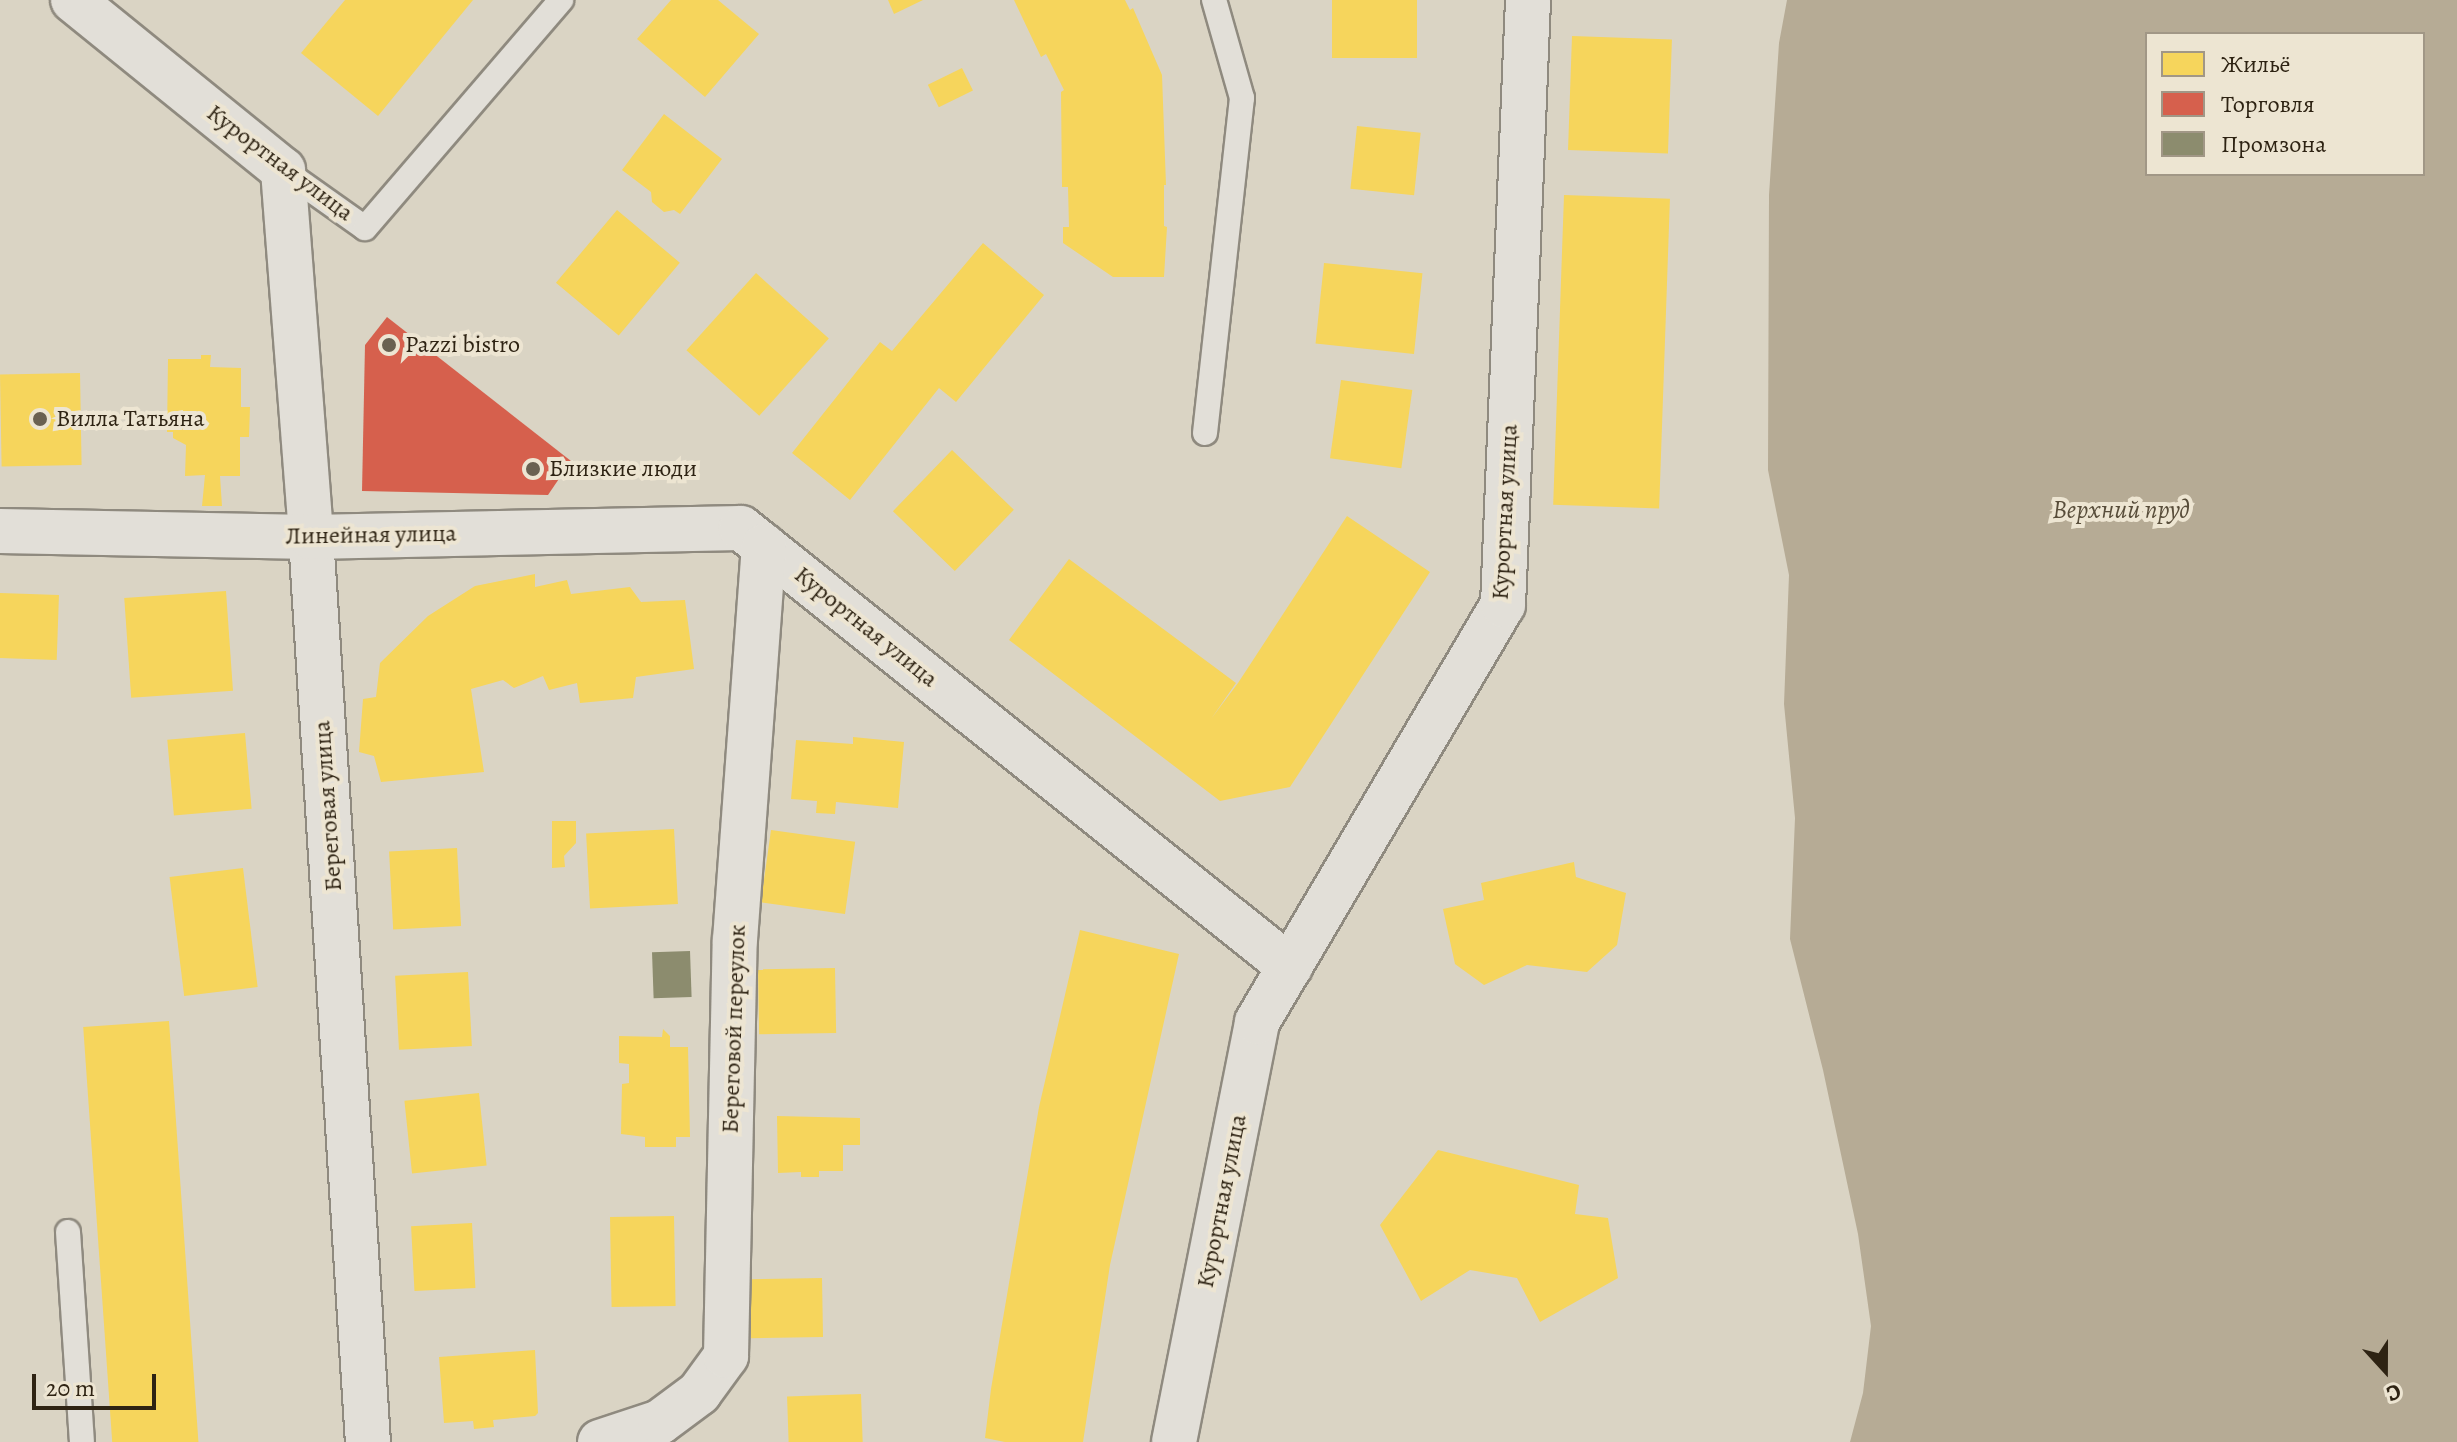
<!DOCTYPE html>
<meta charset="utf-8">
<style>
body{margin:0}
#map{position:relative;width:2457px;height:1442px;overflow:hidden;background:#dad4c4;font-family:Alegreya,serif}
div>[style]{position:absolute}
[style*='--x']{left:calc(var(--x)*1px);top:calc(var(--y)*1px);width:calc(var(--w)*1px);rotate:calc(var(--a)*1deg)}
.water>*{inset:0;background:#b6ab95}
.homes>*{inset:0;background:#f6d55c;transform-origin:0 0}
.shops>*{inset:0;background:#d6604d}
.industry>*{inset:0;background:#8c8c6e;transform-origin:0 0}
.roads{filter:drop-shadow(2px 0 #8f8a7f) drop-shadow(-2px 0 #8f8a7f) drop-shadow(0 2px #8f8a7f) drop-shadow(0 -2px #8f8a7f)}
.lane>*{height:24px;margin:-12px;padding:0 12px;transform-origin:12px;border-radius:12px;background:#e2dfd8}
.street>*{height:44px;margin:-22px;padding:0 22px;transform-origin:22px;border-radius:22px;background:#e2dfd8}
.dots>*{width:22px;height:22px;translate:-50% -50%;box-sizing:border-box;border:4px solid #ede5d2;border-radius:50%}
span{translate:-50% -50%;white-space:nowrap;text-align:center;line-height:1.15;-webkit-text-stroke:8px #ede5d2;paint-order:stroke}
.street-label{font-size:24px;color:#2e2313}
.poi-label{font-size:24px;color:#2e2313}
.left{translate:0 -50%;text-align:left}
.water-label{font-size:26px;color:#584d3a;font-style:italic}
.legend{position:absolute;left:2145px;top:32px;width:280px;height:144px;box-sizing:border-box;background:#ede5d2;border:2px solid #a19786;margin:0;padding:10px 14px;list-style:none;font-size:24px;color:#2e2313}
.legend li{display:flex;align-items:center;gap:16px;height:40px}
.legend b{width:40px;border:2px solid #a19786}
.north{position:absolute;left:2345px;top:1330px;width:80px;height:80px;-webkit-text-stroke:6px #ede5d2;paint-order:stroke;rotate:159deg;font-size:22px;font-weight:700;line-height:32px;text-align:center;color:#2e2313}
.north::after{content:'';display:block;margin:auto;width:28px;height:36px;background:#2e2313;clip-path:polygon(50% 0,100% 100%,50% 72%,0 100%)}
.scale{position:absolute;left:32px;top:1374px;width:124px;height:36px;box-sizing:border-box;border:4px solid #2e2313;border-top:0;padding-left:10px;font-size:24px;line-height:28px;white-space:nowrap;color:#2e2313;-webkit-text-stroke:6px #ede5d2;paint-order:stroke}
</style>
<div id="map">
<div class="water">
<i style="clip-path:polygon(evenodd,1787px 0,2457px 0,2457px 1442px,1850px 1442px,1863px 1393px,1871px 1326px,1858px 1234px,1823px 1070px,1790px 939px,1795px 818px,1784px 704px,1789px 575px,1768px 470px,1769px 195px,1779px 43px,1787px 0,2147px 34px,2423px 34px,2423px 174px,2147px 174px,2147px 34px)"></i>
</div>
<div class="homes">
<i style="clip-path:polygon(345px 0,473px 0,378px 116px,301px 53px)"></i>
<i style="clip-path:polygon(671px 0,718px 0,759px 34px,705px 97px,637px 39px)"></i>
<i style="clip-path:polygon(888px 0,923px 0,894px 14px)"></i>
<i style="clip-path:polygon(1014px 0,1125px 0,1130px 10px,1133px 8px,1162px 75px,1166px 185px,1164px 185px,1164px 226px,1167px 227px,1164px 277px,1113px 277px,1063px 243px,1063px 227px,1069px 227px,1068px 187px,1062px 187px,1061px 92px,1064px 90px,1046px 54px,1041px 57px)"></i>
<i style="left:1332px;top:0;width:85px;height:58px"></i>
<i style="left:1572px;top:36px;width:100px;height:114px;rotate:2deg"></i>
<i style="left:962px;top:68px;width:25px;height:38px;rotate:64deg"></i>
<i style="clip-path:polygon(664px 114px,722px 159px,680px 214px,674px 210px,664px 212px,652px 202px,651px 192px,622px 170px)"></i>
<i style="left:1357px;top:126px;width:64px;height:63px;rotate:6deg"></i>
<i style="left:1564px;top:195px;width:106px;height:310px;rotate:2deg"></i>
<i style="left:617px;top:210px;width:82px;height:95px;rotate:40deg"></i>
<i style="clip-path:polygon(983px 243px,1044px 295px,956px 402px,939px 388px,850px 500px,792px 453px,880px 342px,892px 351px)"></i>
<i style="left:1324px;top:263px;width:99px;height:81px;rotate:6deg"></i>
<i style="left:756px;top:273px;width:98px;height:104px;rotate:42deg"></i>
<i style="clip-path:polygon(201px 355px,211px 355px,210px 367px,241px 368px,241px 407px,250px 407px,249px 437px,240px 437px,240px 476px,220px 476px,222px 506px,202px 506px,205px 475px,185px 476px,186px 445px,173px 438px,173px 432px,167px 432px,168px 359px,201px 359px)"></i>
<i style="left:80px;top:373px;width:92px;height:80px;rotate:89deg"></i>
<i style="left:1341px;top:380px;width:72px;height:79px;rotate:8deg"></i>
<i style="left:952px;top:450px;width:86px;height:85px;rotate:44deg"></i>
<i style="clip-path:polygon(1347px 516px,1430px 572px,1290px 787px,1220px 801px,1009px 640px,1069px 559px,1236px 683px,1211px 719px,1238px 683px)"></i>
<i style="clip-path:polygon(535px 574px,535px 587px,567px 580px,571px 594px,630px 587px,641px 602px,685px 600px,694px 669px,636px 677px,633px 698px,580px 703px,577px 683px,549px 690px,543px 676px,514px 688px,503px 680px,471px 689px,484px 772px,381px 782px,374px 756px,359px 752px,363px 699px,376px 697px,380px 663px,428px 616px,475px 586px)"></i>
<i style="left:226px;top:591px;width:100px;height:102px;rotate:86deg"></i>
<i style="left:0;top:593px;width:59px;height:65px;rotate:2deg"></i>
<i style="left:245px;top:733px;width:76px;height:78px;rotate:85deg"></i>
<i style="clip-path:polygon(853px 737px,904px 742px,898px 808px,836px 802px,835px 814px,816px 813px,817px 801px,791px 799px,796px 740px,853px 744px)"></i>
<i style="clip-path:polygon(552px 821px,576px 821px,576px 843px,564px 856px,565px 867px,552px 868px)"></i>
<i style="left:674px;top:829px;width:75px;height:88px;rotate:87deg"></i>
<i style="left:771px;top:830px;width:85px;height:73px;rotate:8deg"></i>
<i style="left:457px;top:848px;width:78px;height:68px;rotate:87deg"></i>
<i style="clip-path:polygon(1574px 862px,1576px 877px,1626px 893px,1617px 945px,1587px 972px,1527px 965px,1484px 985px,1455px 964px,1443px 909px,1484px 900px,1481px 883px)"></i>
<i style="left:243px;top:868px;width:120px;height:74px;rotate:83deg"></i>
<i style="clip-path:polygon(1080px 930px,1179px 954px,1110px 1265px,1083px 1442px,1005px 1442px,985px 1438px,991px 1389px,1039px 1107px)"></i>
<i style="left:835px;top:968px;width:65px;height:77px;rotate:89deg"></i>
<i style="left:468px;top:972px;width:74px;height:73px;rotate:87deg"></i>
<i style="left:169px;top:1021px;width:422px;height:86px;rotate:86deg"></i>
<i style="clip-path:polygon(663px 1029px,670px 1036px,670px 1047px,688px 1047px,690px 1137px,676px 1137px,676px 1147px,645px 1147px,645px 1137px,621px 1134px,622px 1084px,629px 1083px,629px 1064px,619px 1063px,619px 1036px,662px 1037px)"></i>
<i style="left:479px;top:1093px;width:73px;height:75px;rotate:84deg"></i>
<i style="clip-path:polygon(777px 1116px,860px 1118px,860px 1145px,843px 1145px,843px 1171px,819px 1171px,819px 1177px,801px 1177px,801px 1172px,778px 1173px)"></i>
<i style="clip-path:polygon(1438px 1150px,1579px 1185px,1575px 1214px,1608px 1218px,1618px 1278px,1540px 1322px,1517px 1278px,1470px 1270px,1421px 1301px,1380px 1225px)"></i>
<i style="left:674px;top:1216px;width:90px;height:64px;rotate:89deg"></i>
<i style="left:472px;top:1223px;width:65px;height:61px;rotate:87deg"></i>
<i style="left:822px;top:1278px;width:59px;height:72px;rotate:89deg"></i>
<i style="clip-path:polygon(535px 1350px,538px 1413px,535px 1416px,493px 1420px,494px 1427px,474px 1429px,473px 1421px,444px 1423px,439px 1357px)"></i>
<i style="left:861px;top:1394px;width:48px;height:74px;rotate:88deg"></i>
</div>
<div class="shops">
<i style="clip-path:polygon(387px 317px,571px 461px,548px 495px,362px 491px,365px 345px)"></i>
</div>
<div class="industry">
<i style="left:690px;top:951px;width:46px;height:38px;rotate:88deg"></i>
</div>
<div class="roads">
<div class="lane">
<i style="--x:283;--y:170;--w:100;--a:35.3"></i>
<i style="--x:365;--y:228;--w:301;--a:-49.3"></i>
<i style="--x:1205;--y:433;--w:337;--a:-83.7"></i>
<i style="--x:1242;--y:98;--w:102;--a:-105.9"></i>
<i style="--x:68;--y:1232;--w:210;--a:86.2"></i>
</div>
<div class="street">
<i style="--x:73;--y:0;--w:270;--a:39"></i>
<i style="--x:283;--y:170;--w:368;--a:85.6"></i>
<i style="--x:311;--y:537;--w:907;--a:86.4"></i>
<i style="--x:0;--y:531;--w:311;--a:1.1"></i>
<i style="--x:311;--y:537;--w:430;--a:-1.2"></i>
<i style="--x:741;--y:528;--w:703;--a:38.65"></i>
<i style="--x:600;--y:1442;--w:63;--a:-18.4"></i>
<i style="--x:660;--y:1422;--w:49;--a:-36.6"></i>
<i style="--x:699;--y:1393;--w:46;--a:-53.9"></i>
<i style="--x:726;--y:1356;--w:416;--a:-88.8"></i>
<i style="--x:735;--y:940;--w:395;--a:-85.8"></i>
<i style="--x:1174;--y:1442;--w:428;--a:-78.8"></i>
<i style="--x:1257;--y:1022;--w:484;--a:-59.5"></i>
<i style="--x:1503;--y:605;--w:606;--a:-87.63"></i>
</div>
</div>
<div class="dots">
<i style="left:389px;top:345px;background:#6a6151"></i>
<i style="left:40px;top:419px;background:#6a6151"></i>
<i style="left:533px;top:469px;background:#6a6151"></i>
</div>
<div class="street-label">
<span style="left:280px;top:163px;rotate:37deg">Курортная улица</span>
<span style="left:1505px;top:512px;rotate:-87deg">Курортная улица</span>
<span style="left:371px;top:535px;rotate:-1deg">Линейная улица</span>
<span style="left:866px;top:627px;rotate:39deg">Курортная улица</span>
<span style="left:328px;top:806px;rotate:-94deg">Береговая улица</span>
<span style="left:734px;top:1029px;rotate:-88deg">Береговой переулок</span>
<span style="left:1222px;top:1201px;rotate:-79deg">Курортная улица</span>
</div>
<div class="poi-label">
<span class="left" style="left:405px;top:345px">Pazzi bistro</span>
<span class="left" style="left:56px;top:419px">Вилла Татьяна</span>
<span class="left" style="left:549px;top:469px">Близкие люди</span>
</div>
<div class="water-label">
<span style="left:2121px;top:510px">Верхний пруд</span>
</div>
<ul class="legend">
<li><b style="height:22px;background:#f6d55c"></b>Жильё</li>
<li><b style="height:22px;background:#d6604d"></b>Торговля</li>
<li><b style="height:22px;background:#8c8c6e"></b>Промзона</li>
</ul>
<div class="north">С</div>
<div class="scale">20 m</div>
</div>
